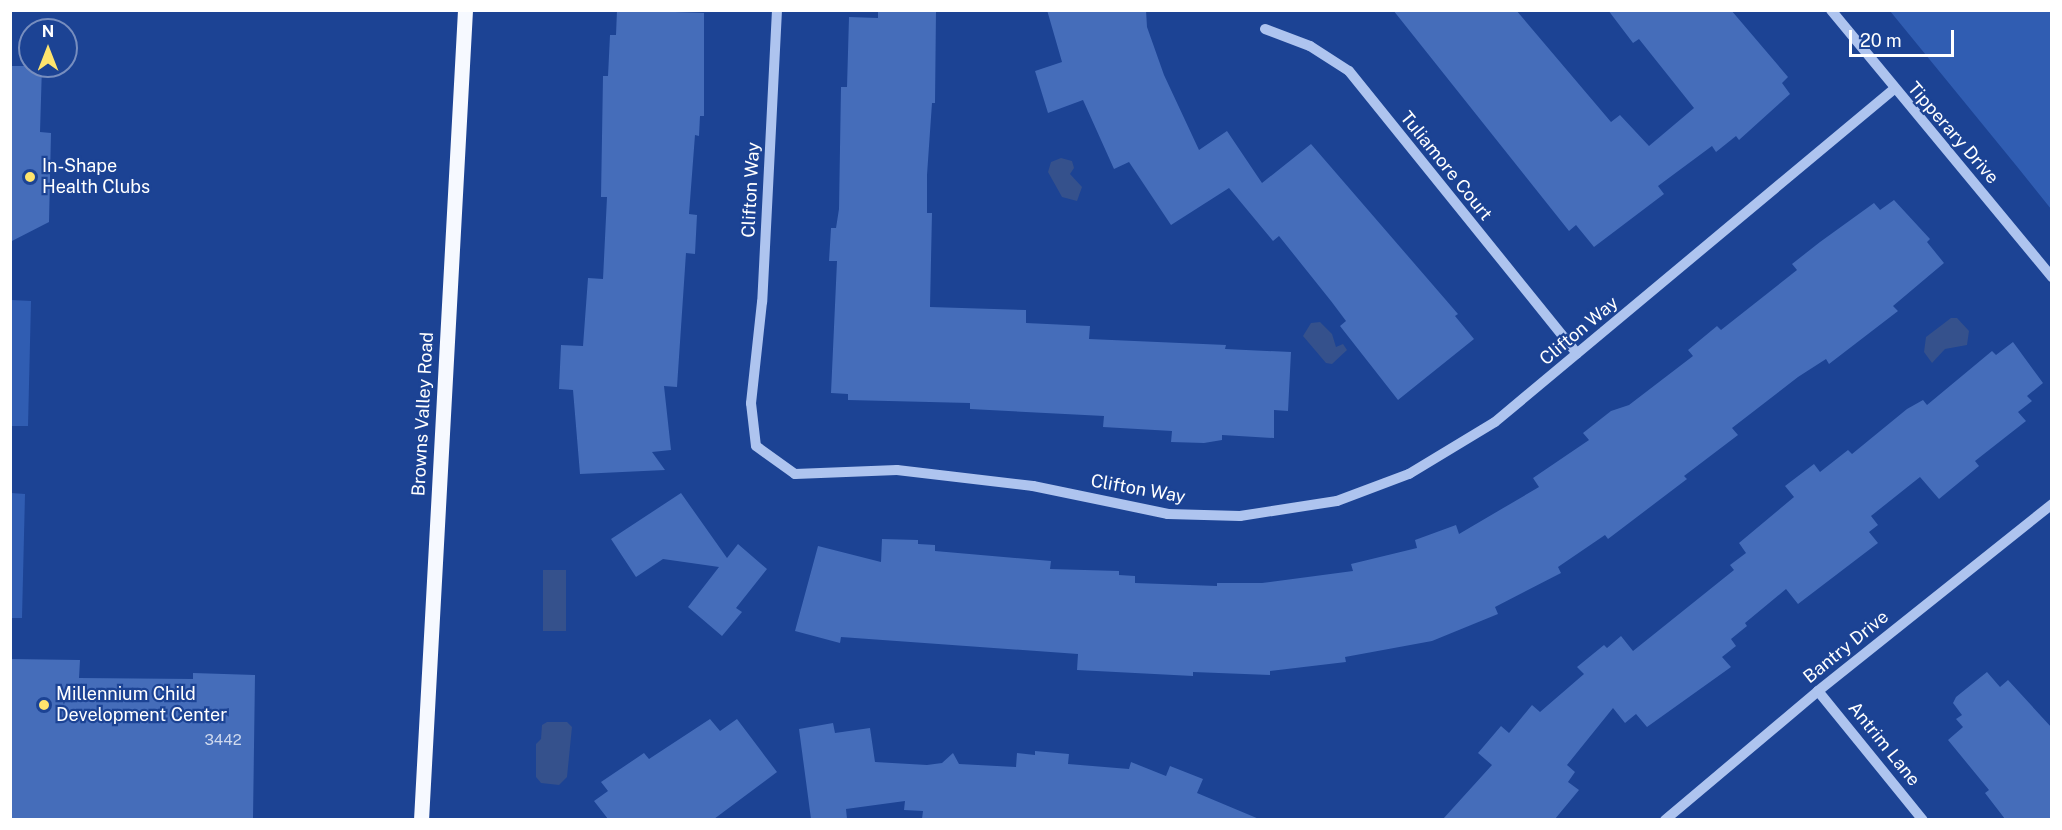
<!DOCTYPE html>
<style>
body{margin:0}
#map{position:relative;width:2062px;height:830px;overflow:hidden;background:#1c4394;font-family:"Public Sans",sans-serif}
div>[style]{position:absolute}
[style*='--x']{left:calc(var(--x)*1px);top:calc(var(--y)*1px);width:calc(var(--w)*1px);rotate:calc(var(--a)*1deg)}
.green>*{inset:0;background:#305db2}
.water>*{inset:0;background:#35518c;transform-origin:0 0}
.building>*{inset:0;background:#456dba}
.minor>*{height:10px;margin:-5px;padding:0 5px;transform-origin:5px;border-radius:5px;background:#aec4ef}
.major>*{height:15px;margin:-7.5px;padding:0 7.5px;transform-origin:7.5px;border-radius:7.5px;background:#f6f9ff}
.dots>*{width:16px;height:16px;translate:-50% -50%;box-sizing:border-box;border:3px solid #1c4394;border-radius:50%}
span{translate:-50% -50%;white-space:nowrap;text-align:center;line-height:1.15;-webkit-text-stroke:4.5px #1c4394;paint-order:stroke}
.number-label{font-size:15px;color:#d0daee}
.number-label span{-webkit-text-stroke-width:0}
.street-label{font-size:18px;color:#fff}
.poi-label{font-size:18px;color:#fff}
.left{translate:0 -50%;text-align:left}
.frame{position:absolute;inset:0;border:12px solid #fff;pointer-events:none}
.north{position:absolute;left:18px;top:18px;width:60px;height:60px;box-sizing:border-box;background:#1c4394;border:2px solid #778ebf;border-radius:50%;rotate:0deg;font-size:16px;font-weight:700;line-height:24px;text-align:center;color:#fff}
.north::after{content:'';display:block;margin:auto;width:21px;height:27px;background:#fee46d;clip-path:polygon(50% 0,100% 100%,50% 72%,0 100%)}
.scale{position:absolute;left:1849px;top:30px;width:105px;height:27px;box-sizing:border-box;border:3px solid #fff;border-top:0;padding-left:8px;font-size:18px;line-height:21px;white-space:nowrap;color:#fff;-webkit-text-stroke:4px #1c4394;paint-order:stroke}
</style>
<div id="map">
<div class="green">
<i style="clip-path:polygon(1890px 11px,2051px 11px,2051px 209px,2019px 169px)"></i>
<i style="clip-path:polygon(11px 300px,31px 301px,28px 426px,11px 426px)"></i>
<i style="clip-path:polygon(11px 493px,25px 494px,22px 618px,11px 618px)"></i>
</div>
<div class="water">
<i style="clip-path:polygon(1061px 158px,1072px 161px,1074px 168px,1070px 174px,1082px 187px,1077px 201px,1062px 197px,1048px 172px,1051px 162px)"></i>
<i style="clip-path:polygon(1951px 318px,1957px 318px,1969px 331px,1967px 345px,1945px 349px,1932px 363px,1924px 352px,1926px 337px)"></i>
<i style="clip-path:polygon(1320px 322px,1332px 334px,1336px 347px,1343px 344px,1347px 350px,1332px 364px,1326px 363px,1303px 336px,1311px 323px)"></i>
<i style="left:543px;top:570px;width:23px;height:61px"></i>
<i style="clip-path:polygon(547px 722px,567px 722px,572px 727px,567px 777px,559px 785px,541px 783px,536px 777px,536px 744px,541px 739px,542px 725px)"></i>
</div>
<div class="building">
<i style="clip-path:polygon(617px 10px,704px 13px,704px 116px,700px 116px,699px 136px,695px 135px,689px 214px,697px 215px,695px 254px,686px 253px,677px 387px,664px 386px,671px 450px,652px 452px,665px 470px,580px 474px,573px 390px,559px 389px,561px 345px,583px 346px,588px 278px,603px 279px,607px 197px,601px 197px,603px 76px,608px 76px,610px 35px,616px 35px)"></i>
<i style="clip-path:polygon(878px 10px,936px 11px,935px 103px,932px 103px,927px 175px,927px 213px,932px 213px,930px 307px,1026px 310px,1026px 323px,1090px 326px,1089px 339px,1226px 345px,1225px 349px,1291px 352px,1288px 411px,1274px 410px,1274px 438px,1222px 435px,1222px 440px,1204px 443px,1171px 442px,1172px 431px,1103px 427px,1104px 416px,970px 409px,970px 403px,848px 400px,848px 394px,831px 393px,837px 261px,829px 261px,831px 228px,836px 228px,839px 209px,841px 87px,847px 87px,849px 17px,878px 18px)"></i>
<i style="clip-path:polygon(1047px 10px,1146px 10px,1147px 27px,1164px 75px,1199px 150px,1227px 131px,1262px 183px,1311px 144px,1458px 314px,1455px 316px,1474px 339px,1398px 400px,1340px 326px,1346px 321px,1331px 301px,1279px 236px,1273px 241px,1229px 188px,1171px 225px,1129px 162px,1114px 169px,1083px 100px,1048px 113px,1035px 71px,1062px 62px)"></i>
<i style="clip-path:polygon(1393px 10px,1516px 10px,1611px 122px,1620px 115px,1649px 146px,1694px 108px,1639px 39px,1633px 43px,1608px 10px,1731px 10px,1788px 77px,1782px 83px,1790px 94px,1739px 140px,1736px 136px,1716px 152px,1712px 146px,1658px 186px,1664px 194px,1594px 247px,1576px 225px,1569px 231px)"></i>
<i style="clip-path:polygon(10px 66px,42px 66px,40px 132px,51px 133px,49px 222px,10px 242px)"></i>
<i style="clip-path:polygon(1894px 200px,1930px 239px,1927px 242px,1944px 263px,1893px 306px,1898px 311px,1829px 364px,1826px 359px,1798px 377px,1732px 428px,1738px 435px,1684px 476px,1687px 479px,1608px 539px,1605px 535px,1558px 567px,1561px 573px,1495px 607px,1498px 614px,1432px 641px,1345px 657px,1346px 662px,1270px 671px,1270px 675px,1193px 672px,1193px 676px,1077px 670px,1078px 654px,841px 637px,840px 643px,795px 631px,818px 546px,881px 562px,882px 539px,918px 540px,918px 544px,935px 545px,935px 551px,1051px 561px,1050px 569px,1119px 571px,1119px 575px,1135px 576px,1135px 583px,1217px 586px,1217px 583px,1262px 583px,1353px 571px,1351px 564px,1417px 548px,1415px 540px,1456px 525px,1459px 534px,1539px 487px,1533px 478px,1589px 440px,1583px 433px,1611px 411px,1629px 405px,1693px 356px,1688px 350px,1717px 326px,1721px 330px,1797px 270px,1792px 264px,1820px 242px,1874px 203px,1880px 210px)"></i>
<i style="clip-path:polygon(2013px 342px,2043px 383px,2027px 396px,2032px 401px,2018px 412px,2026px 421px,1975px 461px,1979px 466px,1939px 499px,1920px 477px,1871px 516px,1878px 525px,1869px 532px,1878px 543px,1798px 604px,1786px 589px,1745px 623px,1747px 626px,1731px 639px,1736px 646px,1722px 657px,1731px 667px,1647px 727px,1636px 714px,1625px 723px,1613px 708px,1567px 765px,1575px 772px,1568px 782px,1579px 790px,1555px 819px,1443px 819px,1492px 765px,1478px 753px,1501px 726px,1509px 733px,1532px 705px,1540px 712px,1584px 674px,1577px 667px,1604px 645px,1607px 648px,1621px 636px,1633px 651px,1734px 570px,1730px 565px,1746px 553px,1739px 543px,1794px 497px,1785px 486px,1814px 464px,1820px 472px,1848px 450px,1852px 454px,1907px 409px,1923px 400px,1927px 405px,1992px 351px,1996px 355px)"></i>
<i style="clip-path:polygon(681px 493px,727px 558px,738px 544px,767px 569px,736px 608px,742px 612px,722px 636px,688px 607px,719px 567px,663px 559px,636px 577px,611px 539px)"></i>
<i style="clip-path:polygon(10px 659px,80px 660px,79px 678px,193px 679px,193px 673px,255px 675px,253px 819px,10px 819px)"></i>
<i style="clip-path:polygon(1987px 672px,2000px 687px,2008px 680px,2052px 728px,2052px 819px,2005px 819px,1985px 793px,1989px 790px,1948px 740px,1963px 727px,1956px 719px,1962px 715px,1953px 703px,1956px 697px)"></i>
<i style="clip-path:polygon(710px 719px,720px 731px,737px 719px,777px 772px,714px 819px,608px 819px,594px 801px,608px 791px,601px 782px,644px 753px,649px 759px)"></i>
<i style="clip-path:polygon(833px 723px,835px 733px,870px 728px,875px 762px,927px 765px,942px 763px,953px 753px,959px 764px,1016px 767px,1017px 753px,1035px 755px,1035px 751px,1069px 754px,1068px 764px,1129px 769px,1131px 762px,1166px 776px,1170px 766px,1203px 779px,1197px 793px,1259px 819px,922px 819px,923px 811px,904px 810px,905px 801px,846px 809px,847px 819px,811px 819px,799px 729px)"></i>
</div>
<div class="minor">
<i style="--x:777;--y:10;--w:292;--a:92.9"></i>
<i style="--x:762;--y:302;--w:102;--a:96.2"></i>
<i style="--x:751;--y:403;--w:43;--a:83.4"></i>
<i style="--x:756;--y:446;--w:48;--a:35.7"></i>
<i style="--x:795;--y:474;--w:102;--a:-2.2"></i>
<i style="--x:897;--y:470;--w:137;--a:6.7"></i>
<i style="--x:1033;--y:486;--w:138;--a:11.7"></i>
<i style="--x:1168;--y:514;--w:72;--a:1.6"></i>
<i style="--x:1240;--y:516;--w:98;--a:-8.8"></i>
<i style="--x:1337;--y:501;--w:77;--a:-20.6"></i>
<i style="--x:1409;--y:474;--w:100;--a:-31.2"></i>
<i style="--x:1495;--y:422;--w:520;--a:-39.85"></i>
<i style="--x:1831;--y:10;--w:347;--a:50.4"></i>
<i style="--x:1265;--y:29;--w:48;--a:20.7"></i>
<i style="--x:1310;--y:46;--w:46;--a:32.7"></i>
<i style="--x:1349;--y:71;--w:363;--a:51.1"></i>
<i style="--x:1818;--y:691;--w:166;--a:50.9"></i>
<i style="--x:1665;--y:820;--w:200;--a:-40.1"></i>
<i style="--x:1818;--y:691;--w:300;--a:-38.6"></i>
</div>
<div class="major">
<i style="--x:421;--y:820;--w:811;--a:-86.89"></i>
</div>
<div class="dots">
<i style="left:30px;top:177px;background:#fee46d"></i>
<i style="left:44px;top:705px;background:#fee46d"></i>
</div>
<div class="number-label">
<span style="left:223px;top:740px">3442</span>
</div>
<div class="street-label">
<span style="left:1953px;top:133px;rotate:49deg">Tipperary Drive</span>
<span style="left:1446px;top:166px;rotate:51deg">Tuliamore Court</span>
<span style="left:751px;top:190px;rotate:-87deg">Clifton Way</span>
<span style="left:1579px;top:331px;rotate:-40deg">Clifton Way</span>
<span style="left:423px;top:414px;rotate:-87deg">Browns Valley Road</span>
<span style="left:1138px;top:489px;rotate:10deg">Clifton Way</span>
<span style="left:1846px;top:647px;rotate:-39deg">Bantry Drive</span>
<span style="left:1884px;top:744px;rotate:51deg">Antrim Lane</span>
</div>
<div class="poi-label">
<span class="left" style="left:42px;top:177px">In-Shape<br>Health Clubs</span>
<span class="left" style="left:56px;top:705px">Millennium Child<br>Development Center</span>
</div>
<div class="frame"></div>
<div class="north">N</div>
<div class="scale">20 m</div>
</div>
